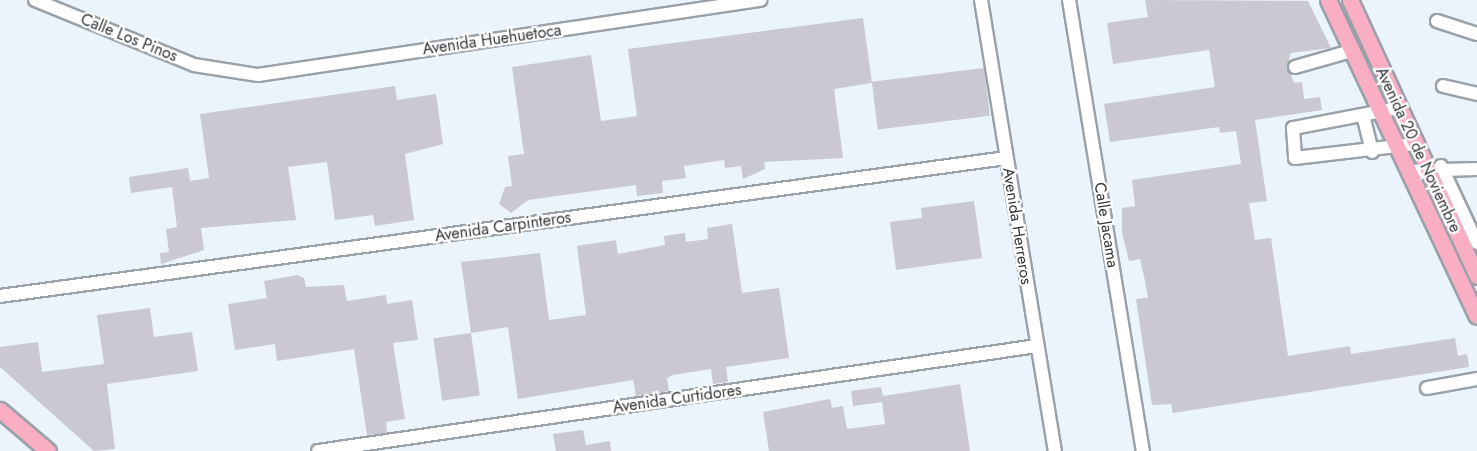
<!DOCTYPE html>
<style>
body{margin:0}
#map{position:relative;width:1477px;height:451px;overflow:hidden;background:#ebf3fb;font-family:Jost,sans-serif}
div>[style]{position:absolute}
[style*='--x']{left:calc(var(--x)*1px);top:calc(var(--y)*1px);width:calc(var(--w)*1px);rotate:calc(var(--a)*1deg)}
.building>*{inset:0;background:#cac8d1;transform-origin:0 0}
.roads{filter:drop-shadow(2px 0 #9aa1a8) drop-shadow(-2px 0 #9aa1a8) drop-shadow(0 2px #9aa1a8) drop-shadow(0 -2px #9aa1a8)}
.minor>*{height:12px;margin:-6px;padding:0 6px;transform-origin:6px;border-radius:6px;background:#fff}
.major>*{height:15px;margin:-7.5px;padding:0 7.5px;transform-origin:7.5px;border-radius:7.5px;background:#f9aec4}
span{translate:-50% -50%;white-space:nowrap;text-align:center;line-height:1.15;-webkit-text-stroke:4.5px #fff;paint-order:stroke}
.street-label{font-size:16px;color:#34373a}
</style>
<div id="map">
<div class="building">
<i style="clip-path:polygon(1145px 0,1308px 1px,1331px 48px,1291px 53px,1287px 66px,1294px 83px,1302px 82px,1304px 99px,1320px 97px,1322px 110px,1255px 120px,1267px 201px,1249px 203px,1255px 240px,1271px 238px,1288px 356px,1350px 346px,1351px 354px,1455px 338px,1458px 356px,1467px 354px,1469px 367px,1173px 413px,1171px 404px,1152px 405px,1136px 299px,1148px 298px,1145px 281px,1140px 259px,1129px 261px,1122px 233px,1122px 208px,1135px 206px,1132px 180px,1241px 164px,1236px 131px,1220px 133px,1219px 127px,1110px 142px,1104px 104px,1215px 87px,1209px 50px,1113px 64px,1107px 23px,1148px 17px)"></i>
<i style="clip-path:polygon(863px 18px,872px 83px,834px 89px,843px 158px,764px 162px,765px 169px,743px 179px,741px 166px,725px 168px,724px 160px,684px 166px,686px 178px,662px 181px,663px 193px,637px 196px,636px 185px,528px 200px,511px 213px,499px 204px,505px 187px,512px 186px,508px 156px,524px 154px,512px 67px,591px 55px,601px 121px,637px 116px,628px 49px)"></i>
<i style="left:984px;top:68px;width:48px;height:113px;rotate:83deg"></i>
<i style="clip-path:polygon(395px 86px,397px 100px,436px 94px,443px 144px,405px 154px,414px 220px,375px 226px,373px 215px,335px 220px,327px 162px,288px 167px,296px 220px,201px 228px,204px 250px,161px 264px,160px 253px,169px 252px,166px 229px,177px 227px,172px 187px,131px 193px,129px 177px,188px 168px,190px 181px,209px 178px,200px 114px)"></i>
<i style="clip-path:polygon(974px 201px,982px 258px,896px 270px,890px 222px,922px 218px,921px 208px)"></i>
<i style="clip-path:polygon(732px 224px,742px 293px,779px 288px,789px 358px,726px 367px,728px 382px,713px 384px,711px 369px,673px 375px,667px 378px,669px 391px,636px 396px,633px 380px,518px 399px,508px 327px,471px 333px,461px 262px,540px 253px,549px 320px,586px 315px,577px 246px,616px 240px,618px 254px,665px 245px,664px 236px,685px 233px,686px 242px,708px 239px,707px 228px)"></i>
<i style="clip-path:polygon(297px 275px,304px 278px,306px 287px,344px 285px,347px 301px,386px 295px,387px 304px,412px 300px,418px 340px,393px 343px,405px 419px,386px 422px,387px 433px,367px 435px,354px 349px,277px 361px,275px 344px,235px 350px,228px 304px,267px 298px,264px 281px)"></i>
<i style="clip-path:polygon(150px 308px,154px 337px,192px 332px,198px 371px,107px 384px,115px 449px,94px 451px,0 367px,0 347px,38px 342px,42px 372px,104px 364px,97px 315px)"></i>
<i style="left:471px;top:333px;width:63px;height:38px;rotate:82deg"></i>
<i style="clip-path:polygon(960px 384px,970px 451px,769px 451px,763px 412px,830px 399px,832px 408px,843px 406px,847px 429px,885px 424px,882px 402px,853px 406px,851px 391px,881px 387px,883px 396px)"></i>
<i style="clip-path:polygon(583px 430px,586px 445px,610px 441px,611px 451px,556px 451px,553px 434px)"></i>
</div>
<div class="roads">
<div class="minor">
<i style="--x:35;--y:0;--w:172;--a:22.2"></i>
<i style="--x:194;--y:65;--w:65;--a:8.9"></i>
<i style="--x:258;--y:75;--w:508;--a:-8.5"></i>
<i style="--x:981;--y:0;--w:457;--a:80.7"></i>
<i style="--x:1069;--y:0;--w:457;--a:80.7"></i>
<i style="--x:1437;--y:21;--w:42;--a:18"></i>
<i style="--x:1295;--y:67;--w:58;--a:-15.9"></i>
<i style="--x:1443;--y:86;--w:35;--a:13"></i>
<i style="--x:1398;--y:108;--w:107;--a:169.2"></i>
<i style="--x:1293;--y:128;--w:30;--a:86"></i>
<i style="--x:1295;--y:158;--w:121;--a:-6.7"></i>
<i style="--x:1363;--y:115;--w:38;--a:76"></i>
<i style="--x:1441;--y:166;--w:85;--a:64.9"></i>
<i style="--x:1408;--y:171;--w:69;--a:-1.7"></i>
<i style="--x:0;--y:296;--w:1015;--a:-7.81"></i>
<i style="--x:1427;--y:388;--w:51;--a:-10.2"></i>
<i style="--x:318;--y:451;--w:727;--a:-8.31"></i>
</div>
<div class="major">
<i style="--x:1328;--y:0;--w:349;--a:64.8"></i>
<i style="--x:1350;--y:0;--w:304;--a:65.3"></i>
<i style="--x:0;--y:410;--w:63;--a:40.5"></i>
</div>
</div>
<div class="street-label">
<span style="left:129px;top:38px;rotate:22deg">Calle Los Pinos</span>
<span style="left:492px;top:40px;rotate:-8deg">Avenida Huehuetoca</span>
<span style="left:1418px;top:150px;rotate:65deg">Avenida 20 de Noviembre</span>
<span style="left:1106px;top:225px;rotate:81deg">Calle Jacama</span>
<span style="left:1017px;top:226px;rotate:81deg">Avenida Herreros</span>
<span style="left:503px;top:227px;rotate:-8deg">Avenida Carpinteros</span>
<span style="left:677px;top:399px;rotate:-8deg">Avenida Curtidores</span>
</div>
</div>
